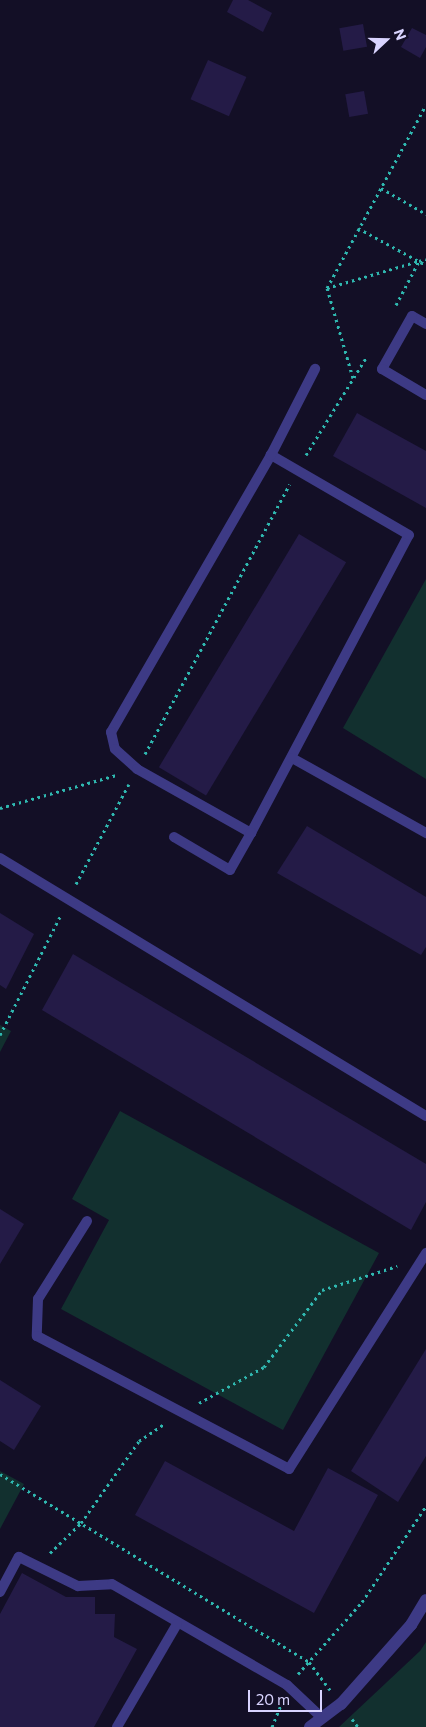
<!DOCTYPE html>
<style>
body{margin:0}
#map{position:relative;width:426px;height:1727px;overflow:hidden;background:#130f26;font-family:Commissioner,sans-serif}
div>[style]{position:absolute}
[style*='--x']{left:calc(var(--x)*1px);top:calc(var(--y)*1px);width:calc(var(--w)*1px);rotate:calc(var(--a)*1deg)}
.green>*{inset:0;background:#12302f}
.building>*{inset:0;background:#241b47;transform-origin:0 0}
.path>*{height:3px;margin-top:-1.5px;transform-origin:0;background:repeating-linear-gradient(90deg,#2fb8b0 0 2.5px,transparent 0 6.5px)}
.service>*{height:10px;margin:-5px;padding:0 5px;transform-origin:5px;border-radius:5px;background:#3d3a85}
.minor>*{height:12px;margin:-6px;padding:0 6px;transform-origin:6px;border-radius:6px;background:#3d3a85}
span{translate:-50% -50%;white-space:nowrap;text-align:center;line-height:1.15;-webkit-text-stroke:4px #130f26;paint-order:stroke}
.north{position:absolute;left:361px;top:15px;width:50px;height:50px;-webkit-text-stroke:4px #130f26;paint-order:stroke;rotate:69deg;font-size:14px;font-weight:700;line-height:20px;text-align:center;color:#d9d4ff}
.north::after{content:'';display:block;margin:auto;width:18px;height:22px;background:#d9d4ff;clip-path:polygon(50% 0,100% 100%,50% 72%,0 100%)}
.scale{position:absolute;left:248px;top:1690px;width:74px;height:22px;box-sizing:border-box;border:2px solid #d9d4ff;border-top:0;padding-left:6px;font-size:15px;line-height:18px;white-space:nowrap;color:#d9d4ff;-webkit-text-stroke:4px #130f26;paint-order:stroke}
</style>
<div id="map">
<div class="green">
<i style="clip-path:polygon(426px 579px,426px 779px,343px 728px)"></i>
<i style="clip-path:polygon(0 1025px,11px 1031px,0 1052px)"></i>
<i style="clip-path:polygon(120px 1111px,379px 1253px,283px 1430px,61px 1309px,109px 1220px,72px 1199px)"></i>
<i style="clip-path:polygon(0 1471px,24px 1484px,0 1529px)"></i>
<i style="clip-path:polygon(426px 1642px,426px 1727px,339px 1727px,420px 1651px)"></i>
</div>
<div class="building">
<i style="clip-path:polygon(233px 0,248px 0,272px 13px,263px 32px,227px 12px)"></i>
<i style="left:363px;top:24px;width:23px;height:24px;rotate:80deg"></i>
<i style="clip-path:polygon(412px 28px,426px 35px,426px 47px,420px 58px,401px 47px)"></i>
<i style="left:208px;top:60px;width:42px;height:43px;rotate:24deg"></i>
<i style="left:364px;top:91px;width:23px;height:19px;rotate:80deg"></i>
<i style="clip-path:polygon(357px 413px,426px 451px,426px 508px,333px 456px)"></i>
<i style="left:299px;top:534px;width:55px;height:272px;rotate:31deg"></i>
<i style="clip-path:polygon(307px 826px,426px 897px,426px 947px,421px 955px,277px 873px)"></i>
<i style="clip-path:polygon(0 913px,34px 934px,6px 989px,0 985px)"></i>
<i style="clip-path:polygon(73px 954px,426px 1164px,426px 1202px,411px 1230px,42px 1010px)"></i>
<i style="clip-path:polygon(0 1209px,24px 1224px,0 1264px)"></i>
<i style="clip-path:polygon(426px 1349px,426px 1456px,398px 1502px,351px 1471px)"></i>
<i style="clip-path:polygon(0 1380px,41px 1406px,14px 1450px,0 1441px)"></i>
<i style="clip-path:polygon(165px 1461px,294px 1531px,328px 1468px,378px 1495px,314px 1613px,135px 1515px)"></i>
<i style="clip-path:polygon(22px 1573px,66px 1597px,95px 1597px,95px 1614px,115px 1614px,114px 1637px,137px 1649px,94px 1727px,0 1727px,0 1614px)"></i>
</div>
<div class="path">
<i style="--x:381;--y:188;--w:52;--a:30"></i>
<i style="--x:358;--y:228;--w:77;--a:28.6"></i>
<i style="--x:327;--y:288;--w:96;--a:-16.4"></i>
<i style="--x:396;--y:305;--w:50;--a:-62.4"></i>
<i style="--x:419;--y:261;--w:7;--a:-16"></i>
<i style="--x:353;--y:378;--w:94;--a:-106.1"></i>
<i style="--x:327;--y:288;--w:208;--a:-61.6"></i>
<i style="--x:306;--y:455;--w:114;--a:-58.3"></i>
<i style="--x:145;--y:754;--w:306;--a:-61.8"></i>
<i style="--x:0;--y:808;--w:122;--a:-15.8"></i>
<i style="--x:76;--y:884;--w:113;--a:-62.1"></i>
<i style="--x:0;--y:1035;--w:135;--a:-63.1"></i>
<i style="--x:199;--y:1403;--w:74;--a:-29"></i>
<i style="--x:264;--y:1367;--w:96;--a:-53"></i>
<i style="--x:322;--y:1290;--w:79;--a:-17.7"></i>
<i style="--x:0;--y:1474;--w:362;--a:31.3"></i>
<i style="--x:309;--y:1662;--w:35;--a:53"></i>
<i style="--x:50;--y:1553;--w:43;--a:-44.1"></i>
<i style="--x:81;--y:1523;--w:100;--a:-54.7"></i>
<i style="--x:139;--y:1441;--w:32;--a:-34"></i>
<i style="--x:298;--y:1674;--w:96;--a:-48.4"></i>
<i style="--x:362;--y:1602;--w:115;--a:-56.3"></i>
<i style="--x:352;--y:1719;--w:10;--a:53"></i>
<i style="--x:272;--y:1727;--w:27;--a:-68"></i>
</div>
<div class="service">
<i style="--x:426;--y:324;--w:16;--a:-150"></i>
<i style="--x:412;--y:316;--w:61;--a:119.5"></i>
<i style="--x:382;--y:369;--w:51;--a:30.6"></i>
<i style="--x:271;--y:455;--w:320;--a:120"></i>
<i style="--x:111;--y:732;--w:17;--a:77"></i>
<i style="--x:115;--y:749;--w:30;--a:42"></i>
<i style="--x:137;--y:769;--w:131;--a:29.3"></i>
<i style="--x:251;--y:833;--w:337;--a:-62.1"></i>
<i style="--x:409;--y:535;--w:160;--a:-149.9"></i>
<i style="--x:271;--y:455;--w:97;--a:-62.9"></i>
<i style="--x:292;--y:758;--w:154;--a:29.2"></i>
<i style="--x:174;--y:837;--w:65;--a:30.5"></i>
<i style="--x:230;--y:870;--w:43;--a:-60.4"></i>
<i style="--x:0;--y:858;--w:498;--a:31.2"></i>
<i style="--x:87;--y:1221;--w:92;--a:122.1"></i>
<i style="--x:38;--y:1299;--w:37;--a:92"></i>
<i style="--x:37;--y:1336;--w:285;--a:27.8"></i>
<i style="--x:289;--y:1469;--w:256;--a:-57.6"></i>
<i style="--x:0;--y:1592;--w:40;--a:-62"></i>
<i style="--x:19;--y:1557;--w:66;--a:26.2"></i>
<i style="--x:78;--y:1586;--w:34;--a:-3"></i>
<i style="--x:112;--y:1584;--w:202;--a:30"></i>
<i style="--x:287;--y:1685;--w:47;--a:43.3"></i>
<i style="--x:117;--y:1727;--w:119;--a:-59.8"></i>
</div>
<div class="minor">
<i style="--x:310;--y:1727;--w:39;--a:-37"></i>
<i style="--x:341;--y:1704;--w:106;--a:-48.5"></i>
<i style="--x:411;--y:1625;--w:29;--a:-59"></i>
</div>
<div class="north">N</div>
<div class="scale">20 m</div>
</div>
